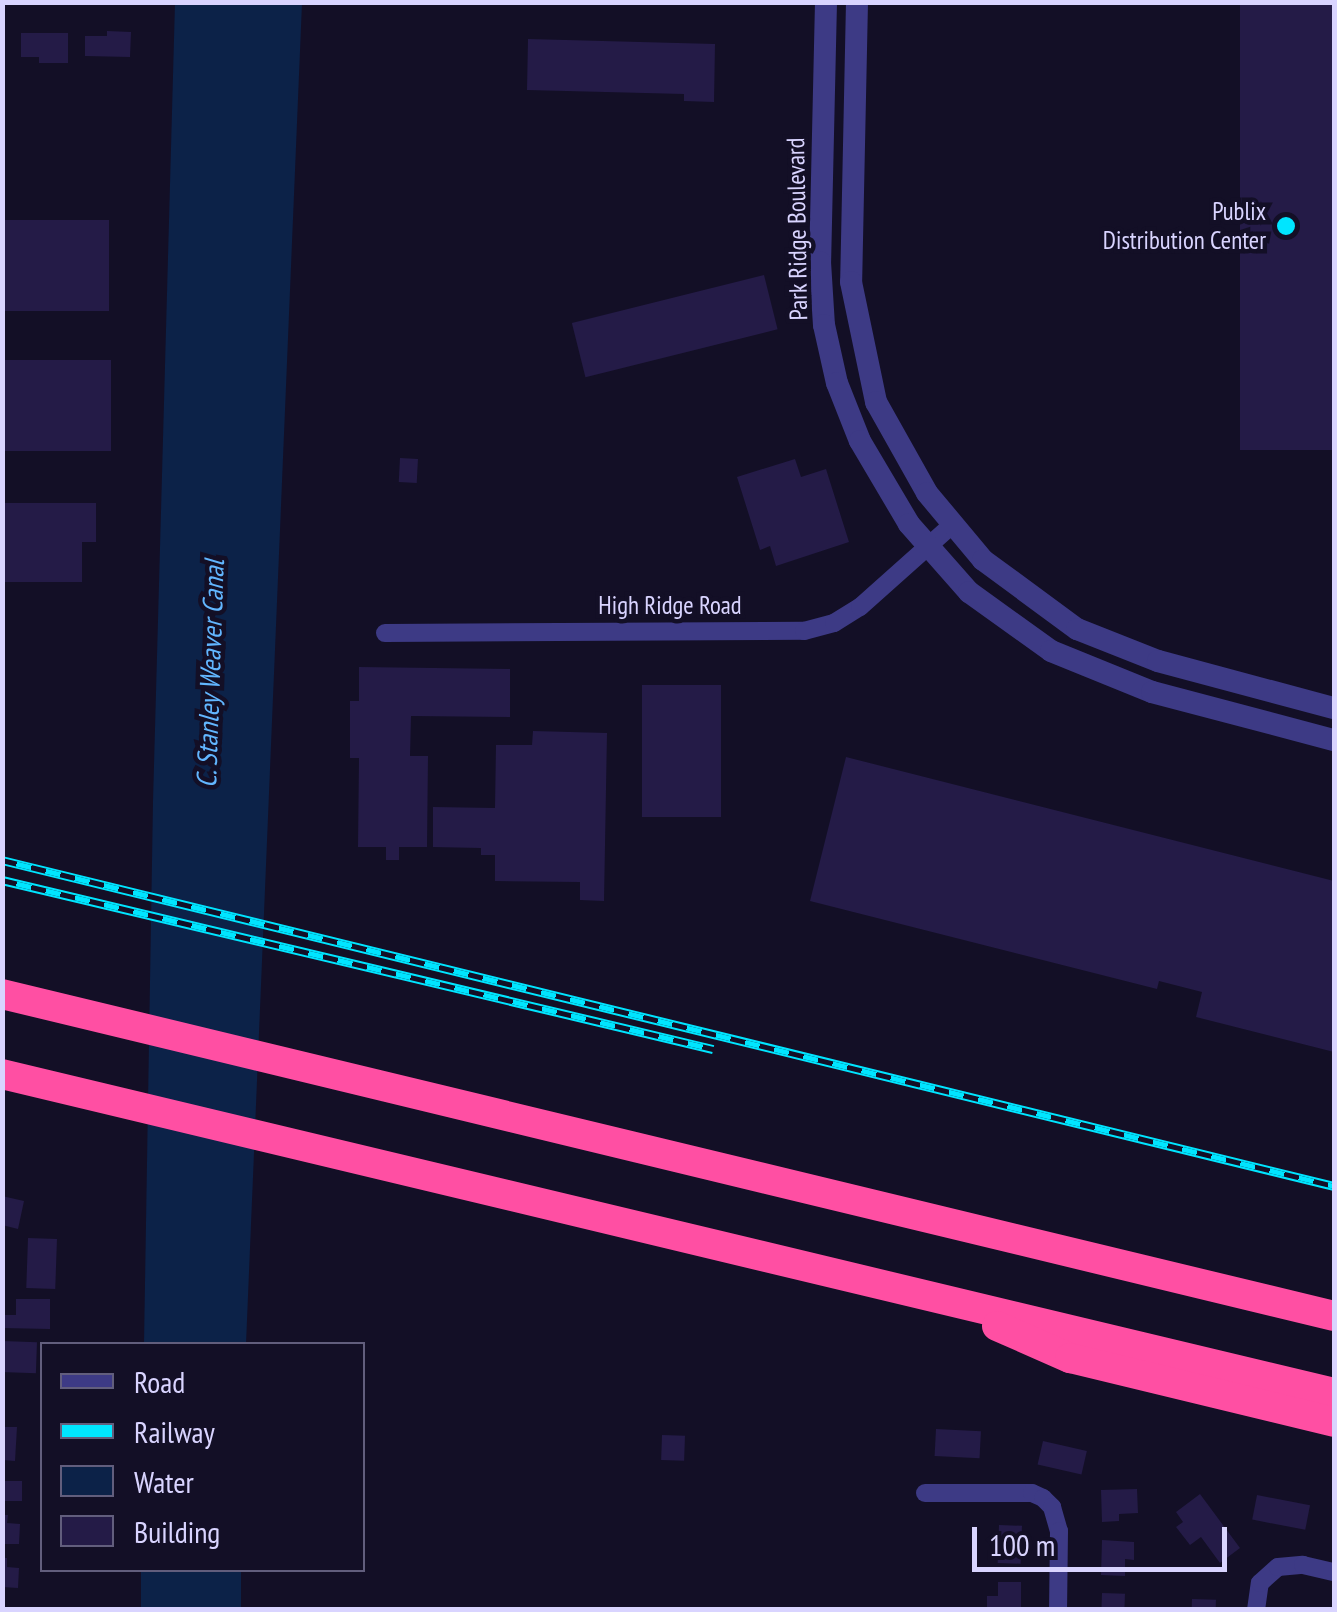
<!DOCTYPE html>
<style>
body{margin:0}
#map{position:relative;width:1337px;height:1612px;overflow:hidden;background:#130f26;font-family:"PT Sans Narrow",sans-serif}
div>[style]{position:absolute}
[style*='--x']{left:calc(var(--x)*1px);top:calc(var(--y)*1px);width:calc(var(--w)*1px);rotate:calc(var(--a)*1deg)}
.water>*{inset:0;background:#0c2248;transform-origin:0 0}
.building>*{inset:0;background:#241b47;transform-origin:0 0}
.minor>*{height:18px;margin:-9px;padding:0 9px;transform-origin:9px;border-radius:9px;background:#3d3a85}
.tertiary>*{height:22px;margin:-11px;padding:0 11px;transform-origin:11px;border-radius:11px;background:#3d3a85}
.motorway>*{height:30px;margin:-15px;padding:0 15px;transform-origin:15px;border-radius:15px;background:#ff4fa3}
.rail>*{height:9px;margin-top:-4.5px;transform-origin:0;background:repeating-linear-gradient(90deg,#130f26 0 15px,#00e5ff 0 30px);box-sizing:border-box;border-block:2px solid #00e5ff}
.dots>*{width:28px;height:28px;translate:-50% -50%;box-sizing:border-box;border:5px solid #130f26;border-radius:50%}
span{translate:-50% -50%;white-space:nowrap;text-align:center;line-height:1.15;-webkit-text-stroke:9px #130f26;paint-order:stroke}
.poi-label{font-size:25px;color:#d9d4ff}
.right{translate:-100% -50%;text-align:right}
.street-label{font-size:25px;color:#d9d4ff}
.water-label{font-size:28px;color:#62b6ff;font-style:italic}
.frame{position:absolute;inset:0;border:5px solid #d9d4ff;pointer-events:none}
.legend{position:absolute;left:40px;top:1342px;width:325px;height:230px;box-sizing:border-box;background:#130f26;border:2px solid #625e7d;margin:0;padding:12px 18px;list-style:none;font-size:30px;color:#d9d4ff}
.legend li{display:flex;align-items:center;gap:20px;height:50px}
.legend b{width:50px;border:2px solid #625e7d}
.scale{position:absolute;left:972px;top:1527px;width:255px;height:45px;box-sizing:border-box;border:5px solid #d9d4ff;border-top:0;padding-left:12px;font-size:30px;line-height:35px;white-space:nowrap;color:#d9d4ff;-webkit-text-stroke:8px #130f26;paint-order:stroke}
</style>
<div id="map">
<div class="water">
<i style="clip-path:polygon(175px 3px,302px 3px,246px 1344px,144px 1344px,153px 802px)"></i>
<i style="left:141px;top:1570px;width:100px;height:39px"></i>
</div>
<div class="building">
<i style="left:1240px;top:2px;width:94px;height:448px"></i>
<i style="clip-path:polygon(107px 31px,131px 32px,130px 57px,85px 56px,85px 36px,107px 36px)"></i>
<i style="clip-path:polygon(21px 33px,68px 33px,68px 63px,39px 63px,39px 57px,21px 57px)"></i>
<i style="clip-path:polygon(528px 39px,715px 44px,714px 102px,684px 101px,684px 94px,527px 90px)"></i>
<i style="left:2px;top:220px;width:107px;height:91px"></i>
<i style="left:764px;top:275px;width:56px;height:198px;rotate:76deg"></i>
<i style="left:2px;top:360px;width:109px;height:91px"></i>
<i style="left:400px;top:458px;width:18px;height:24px;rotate:3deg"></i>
<i style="clip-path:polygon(795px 459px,801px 477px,826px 469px,849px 542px,776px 566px,770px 546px,760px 550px,737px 477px)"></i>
<i style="clip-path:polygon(2px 503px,96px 503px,96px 542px,82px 542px,82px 582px,2px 582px)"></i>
<i style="clip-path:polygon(359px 667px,510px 669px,510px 717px,411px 716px,410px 756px,428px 756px,427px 847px,399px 847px,399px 860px,386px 860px,386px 847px,358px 847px,359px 758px,350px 758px,350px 701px,359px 701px)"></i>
<i style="left:721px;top:685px;width:132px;height:79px;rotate:90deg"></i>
<i style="clip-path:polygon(533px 731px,607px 733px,604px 901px,580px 900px,580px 882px,495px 881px,495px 855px,481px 855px,481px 848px,433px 847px,433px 807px,495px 808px,496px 745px,532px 745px)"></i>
<i style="clip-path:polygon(846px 757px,1334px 881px,1334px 1052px,1196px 1017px,1202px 992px,1159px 981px,1157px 989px,810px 901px)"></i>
<i style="clip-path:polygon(2px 1196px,24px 1201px,18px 1229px,2px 1225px)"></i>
<i style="left:28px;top:1238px;width:29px;height:50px;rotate:2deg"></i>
<i style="clip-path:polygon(16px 1299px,50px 1299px,50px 1329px,2px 1328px,2px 1315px,16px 1315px)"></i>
<i style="left:2px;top:1341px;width:35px;height:31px;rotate:2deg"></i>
<i style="clip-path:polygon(3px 1427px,17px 1427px,15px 1461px,3px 1460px)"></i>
<i style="left:936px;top:1429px;width:45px;height:27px;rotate:3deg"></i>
<i style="left:662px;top:1435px;width:23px;height:25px;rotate:2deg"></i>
<i style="left:1043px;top:1441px;width:45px;height:24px;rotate:13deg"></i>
<i style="left:2px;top:1481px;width:20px;height:20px"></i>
<i style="clip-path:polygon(1137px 1489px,1138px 1513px,1119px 1514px,1119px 1521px,1102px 1522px,1101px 1490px)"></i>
<i style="clip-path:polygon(1200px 1494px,1240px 1548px,1220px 1563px,1201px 1537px,1190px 1545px,1176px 1527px,1183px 1522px,1176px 1512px)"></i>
<i style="left:1257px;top:1495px;width:54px;height:25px;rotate:11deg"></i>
<i style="clip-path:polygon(2px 1515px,8px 1515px,7px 1523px,20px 1524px,19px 1544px,2px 1544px)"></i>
<i style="left:999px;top:1525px;width:23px;height:38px;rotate:2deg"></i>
<i style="clip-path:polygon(1102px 1540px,1134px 1542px,1134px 1560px,1125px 1559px,1125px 1576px,1101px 1575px)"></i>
<i style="clip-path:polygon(2px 1558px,7px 1558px,7px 1567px,19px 1568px,18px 1588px,2px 1587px)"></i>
<i style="clip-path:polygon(998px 1582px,1021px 1582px,1021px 1610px,987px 1610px,987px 1596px,998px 1596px)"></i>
<i style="left:1102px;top:1593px;width:23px;height:17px;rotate:2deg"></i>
<i style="left:1192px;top:1599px;width:24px;height:11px;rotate:2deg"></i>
</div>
<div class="minor">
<i style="--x:385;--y:633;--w:419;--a:-0.3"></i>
<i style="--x:804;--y:631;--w:31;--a:-15"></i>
<i style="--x:834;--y:623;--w:31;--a:-32"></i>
<i style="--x:860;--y:607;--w:122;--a:-41.7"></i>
<i style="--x:925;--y:1493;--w:107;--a:0"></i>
<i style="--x:1032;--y:1493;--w:12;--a:24"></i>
<i style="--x:1043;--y:1498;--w:13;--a:45"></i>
<i style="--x:1052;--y:1507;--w:25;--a:74"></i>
<i style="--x:1059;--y:1531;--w:79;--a:90.7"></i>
<i style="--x:1256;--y:1610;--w:27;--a:-82"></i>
<i style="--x:1260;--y:1583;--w:24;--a:-42"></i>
<i style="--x:1278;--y:1567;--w:25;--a:-5"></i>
<i style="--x:1303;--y:1565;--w:32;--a:13"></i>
</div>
<div class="tertiary">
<i style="--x:826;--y:2;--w:260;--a:91.3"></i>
<i style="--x:820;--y:262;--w:63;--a:86.4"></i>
<i style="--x:824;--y:325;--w:59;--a:77.4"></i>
<i style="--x:837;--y:383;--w:62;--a:68.4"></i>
<i style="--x:860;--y:441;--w:96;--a:59.4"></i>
<i style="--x:909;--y:524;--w:91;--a:48.6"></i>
<i style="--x:969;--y:592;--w:101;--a:35.7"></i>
<i style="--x:1051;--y:651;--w:109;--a:22.1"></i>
<i style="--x:1152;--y:692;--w:188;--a:14.8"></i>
<i style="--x:857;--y:2;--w:280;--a:91.2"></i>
<i style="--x:851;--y:282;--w:123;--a:78.2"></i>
<i style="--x:876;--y:402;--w:104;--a:60.7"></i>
<i style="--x:927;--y:493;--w:87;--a:50.1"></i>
<i style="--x:983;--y:560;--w:117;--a:36.3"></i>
<i style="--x:1077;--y:629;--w:87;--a:21.6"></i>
<i style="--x:1158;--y:661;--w:182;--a:15"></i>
</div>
<div class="motorway">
<i style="--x:2;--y:994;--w:1370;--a:13.59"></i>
<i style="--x:2;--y:1074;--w:1370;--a:13.47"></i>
<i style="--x:997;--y:1326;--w:80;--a:23.7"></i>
<i style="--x:1070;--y:1358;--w:272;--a:13.6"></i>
</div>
<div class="rail">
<i style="--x:2;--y:860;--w:1371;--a:13.75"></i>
<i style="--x:2;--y:880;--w:731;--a:13.37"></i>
</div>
<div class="dots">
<i style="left:1286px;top:226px;background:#00e5ff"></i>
</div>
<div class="poi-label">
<span class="right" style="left:1266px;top:226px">Publix<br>Distribution Center</span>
</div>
<div class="street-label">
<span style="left:797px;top:229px;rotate:-91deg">Park Ridge Boulevard</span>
<span style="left:670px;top:605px">High Ridge Road</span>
</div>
<div class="water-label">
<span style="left:210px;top:674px;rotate:-88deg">C. Stanley Weaver Canal</span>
</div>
<div class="frame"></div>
<ul class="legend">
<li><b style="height:12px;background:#3d3a85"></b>Road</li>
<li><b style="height:12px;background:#00e5ff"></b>Railway</li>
<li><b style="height:28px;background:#0c2248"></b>Water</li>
<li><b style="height:28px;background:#241b47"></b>Building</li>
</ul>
<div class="scale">100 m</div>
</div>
